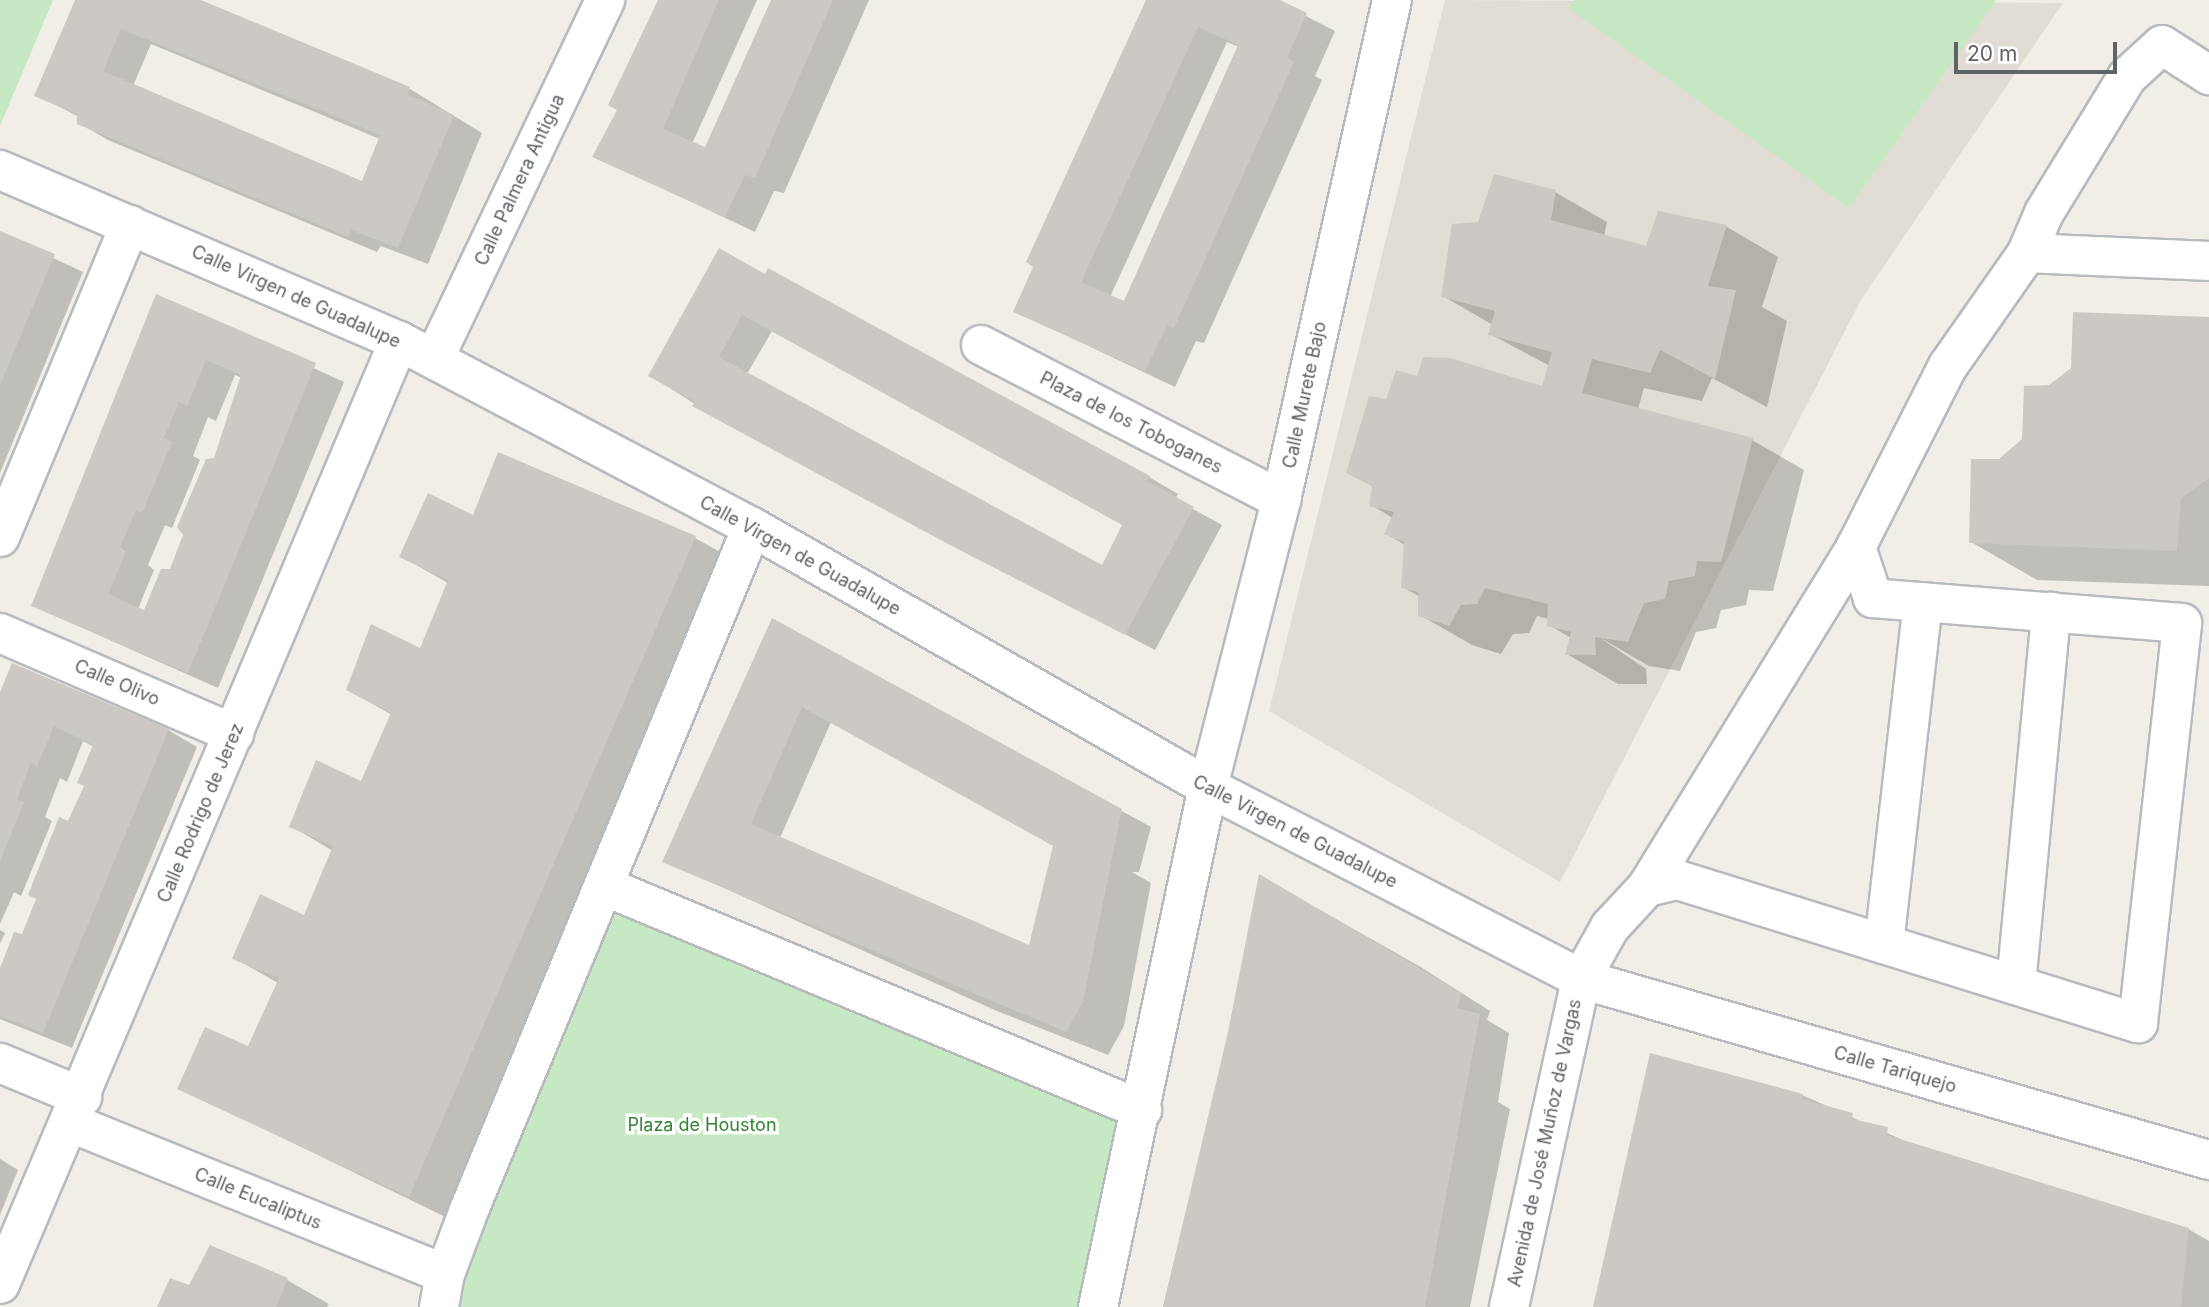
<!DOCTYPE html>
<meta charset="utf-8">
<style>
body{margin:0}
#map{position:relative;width:2209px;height:1307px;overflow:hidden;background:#f1eee7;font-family:Inter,sans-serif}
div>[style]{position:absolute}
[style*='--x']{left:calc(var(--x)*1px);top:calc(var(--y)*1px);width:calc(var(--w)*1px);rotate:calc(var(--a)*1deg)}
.education>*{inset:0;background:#e1ddd5}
.green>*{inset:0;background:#c6e9c3}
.shadow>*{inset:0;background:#0003}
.building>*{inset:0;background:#ccc9c4}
.roads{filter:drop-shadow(2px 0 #b7babe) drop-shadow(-2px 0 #b7babe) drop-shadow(0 2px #b7babe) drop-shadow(0 -2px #b7babe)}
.minor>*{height:38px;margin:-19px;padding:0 19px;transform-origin:19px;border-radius:19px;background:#fff}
span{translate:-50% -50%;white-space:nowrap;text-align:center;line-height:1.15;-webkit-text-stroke:7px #fff;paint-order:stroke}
.street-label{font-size:18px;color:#5e6368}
.park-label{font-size:18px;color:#338431}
.scale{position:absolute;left:1954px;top:42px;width:163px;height:32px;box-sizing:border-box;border:4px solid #5e6368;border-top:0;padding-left:9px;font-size:21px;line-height:24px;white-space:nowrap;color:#5e6368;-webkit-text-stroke:5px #fff;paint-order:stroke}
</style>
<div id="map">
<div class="education">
<i style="clip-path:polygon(1445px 0,2063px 3px,1861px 300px,1560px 882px,1269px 711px)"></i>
</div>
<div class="green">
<i style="clip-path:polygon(0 0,53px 0,0 126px)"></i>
<i style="clip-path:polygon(1574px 0,1996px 0,1849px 208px,1568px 8px)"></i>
<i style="clip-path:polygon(604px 886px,1142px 1110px,1098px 1307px,439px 1307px)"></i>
</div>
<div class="shadow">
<i style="clip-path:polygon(evenodd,77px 0,195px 0,410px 89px,482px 133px,428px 264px,381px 246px,377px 252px,108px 140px,79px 123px,79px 117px,37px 95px,77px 0,151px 44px,380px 139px,363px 184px,133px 86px,151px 44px)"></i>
<i style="clip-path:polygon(658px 0,757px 0,692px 144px,706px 149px,772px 0,869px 0,784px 193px,774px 191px,755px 232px,594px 156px,619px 109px)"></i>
<i style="clip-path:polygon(evenodd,1154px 0,1275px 0,1335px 31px,1315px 76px,1322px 80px,1204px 343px,1196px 341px,1175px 387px,1015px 311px,1154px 0,1227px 42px,1239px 47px,1125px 303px,1110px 297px,1227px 42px)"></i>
<i style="clip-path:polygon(1555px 192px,1607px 222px,1604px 237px,1647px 248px,1659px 213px,1727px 227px,1778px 257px,1762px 307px,1787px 321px,1767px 407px,1712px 378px,1702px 401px,1644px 388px,1638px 409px,1752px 440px,1804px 470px,1773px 591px,1749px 590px,1746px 605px,1721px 610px,1716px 628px,1696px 632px,1680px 671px,1649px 666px,1599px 637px,1646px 669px,1647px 684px,1618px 684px,1567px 654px,1571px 638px,1549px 625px,1549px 619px,1537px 616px,1529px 633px,1513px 634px,1501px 654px,1472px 645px,1420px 615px,1420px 597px,1403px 587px,1405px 545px,1387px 534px,1393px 518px,1371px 505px,1374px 487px,1348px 473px,1418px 379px,1544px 389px,1550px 366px,1490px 334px,1493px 325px,1443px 296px,1479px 223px)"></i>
<i style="clip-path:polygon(0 233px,83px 272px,0 473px)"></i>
<i style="clip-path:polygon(evenodd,766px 276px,1149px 477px,1178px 494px,1175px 499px,1222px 525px,1155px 650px,723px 422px,651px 376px,766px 276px,772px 331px,1124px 525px,1103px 567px,747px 374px,772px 331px)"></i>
<i style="clip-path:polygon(evenodd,157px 297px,344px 382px,218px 688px,33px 606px,157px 297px,235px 375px,242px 378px,215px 459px,171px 570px,145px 613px,138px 609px,154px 570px,148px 565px,165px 525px,172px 528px,200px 460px,193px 456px,208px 417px,216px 421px,235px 375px)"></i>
<i style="clip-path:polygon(2209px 319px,2209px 586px,2037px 580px,1971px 542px,2000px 461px,2024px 440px,2050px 387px)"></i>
<i style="clip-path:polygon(474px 517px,695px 538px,747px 567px,462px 1225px,180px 1088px,249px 1048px,278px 983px,234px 958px,305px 917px,333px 851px,291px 826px,362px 783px,392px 715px,348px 690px,421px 651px,448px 583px,402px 557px)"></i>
<i style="clip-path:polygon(evenodd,772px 620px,1151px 827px,1139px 872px,1132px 872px,1151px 883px,1124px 1026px,1108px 1055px,997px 1011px,664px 861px,772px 620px,831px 722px,1055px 846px,1030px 947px,780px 838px,831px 722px)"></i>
<i style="clip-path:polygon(0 696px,168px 730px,197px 747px,72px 1048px,0 1019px,0 973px,23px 936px,86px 786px,94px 747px,83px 741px,67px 782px,60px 778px,45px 817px,52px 821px,21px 896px,14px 892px,0 924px)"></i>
<i style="clip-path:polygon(1260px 876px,1419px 966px,1490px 1011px,1487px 1020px,1509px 1033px,1498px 1102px,1510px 1109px,1470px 1307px,1163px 1307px,1230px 1032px)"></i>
<i style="clip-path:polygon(0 930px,5px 933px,0 944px)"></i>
<i style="clip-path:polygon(1802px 1095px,1914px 1145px,2188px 1229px,2209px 1241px,2209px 1307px,1595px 1307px)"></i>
<i style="clip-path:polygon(0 1159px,18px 1170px,0 1215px)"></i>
<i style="clip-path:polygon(287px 1280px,329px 1304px,327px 1307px,159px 1307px,190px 1287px)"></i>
</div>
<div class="building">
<i style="clip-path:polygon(evenodd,75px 0,201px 0,410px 87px,407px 94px,454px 115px,398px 248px,351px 230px,348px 237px,77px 124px,77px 114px,34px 96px,75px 0,121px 29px,380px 135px,362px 181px,103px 71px,121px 29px)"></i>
<i style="clip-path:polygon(658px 0,719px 0,663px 129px,705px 147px,771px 0,833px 0,755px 178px,745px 175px,725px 217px,592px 157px,617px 110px,608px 105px)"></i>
<i style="clip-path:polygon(evenodd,1146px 0,1280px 0,1307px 13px,1287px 58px,1294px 62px,1174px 328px,1167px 326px,1145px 371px,1013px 312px,1033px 267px,1026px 262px,1146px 0,1198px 27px,1238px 45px,1124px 301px,1081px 282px,1198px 27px)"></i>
<i style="clip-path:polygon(1494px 174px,1556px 190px,1551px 220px,1646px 246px,1658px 211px,1727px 225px,1708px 286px,1736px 290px,1715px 379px,1660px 350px,1650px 373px,1592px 359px,1582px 393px,1753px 438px,1721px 562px,1697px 561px,1695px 576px,1669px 581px,1665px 599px,1644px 603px,1628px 642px,1595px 637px,1596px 655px,1565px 655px,1571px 632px,1547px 626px,1548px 604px,1485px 588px,1477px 604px,1461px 605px,1449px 626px,1418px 616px,1418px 592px,1401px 588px,1404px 542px,1384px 534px,1394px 512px,1369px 506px,1372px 486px,1346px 473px,1369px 396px,1386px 399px,1396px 370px,1417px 376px,1423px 357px,1450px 358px,1542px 386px,1552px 352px,1488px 335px,1495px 311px,1441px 297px,1452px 224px,1478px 222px)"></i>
<i style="clip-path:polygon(0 231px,55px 254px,0 385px)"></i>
<i style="clip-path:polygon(evenodd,719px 248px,765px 274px,768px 268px,1150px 476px,1147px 481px,1194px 507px,1125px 635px,948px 544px,692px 406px,695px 402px,648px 376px,719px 248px,742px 315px,1122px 525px,1102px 565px,719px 357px,742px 315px)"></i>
<i style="clip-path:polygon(evenodd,156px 294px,316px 363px,188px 673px,31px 606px,156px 294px,206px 360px,241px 375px,214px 458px,206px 459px,177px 527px,183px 535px,170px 569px,161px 569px,144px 610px,108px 594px,126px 552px,120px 547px,136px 510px,142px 513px,172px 442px,164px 438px,179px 402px,187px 406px,206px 360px)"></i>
<i style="clip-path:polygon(2073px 312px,2209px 317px,2209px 478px,2181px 498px,2177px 551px,1969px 543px,1971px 459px,1999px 459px,2022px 439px,2024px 386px,2049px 385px,2071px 368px)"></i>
<i style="clip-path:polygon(498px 452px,696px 536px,409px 1197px,177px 1089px,205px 1027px,248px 1046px,279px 978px,232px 959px,260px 894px,304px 915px,333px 846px,289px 827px,316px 760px,361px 781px,391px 713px,346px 690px,371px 624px,420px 648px,448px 580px,399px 557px,428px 493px,473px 515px)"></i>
<i style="clip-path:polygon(evenodd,772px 618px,1122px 809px,1083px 1002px,1066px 1032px,662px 862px,772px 618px,802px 707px,1053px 846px,1029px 945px,751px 824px,802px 707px)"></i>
<i style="clip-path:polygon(12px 663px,169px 729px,43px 1033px,0 1016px,0 968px,14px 932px,22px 934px,36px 899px,28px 895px,59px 817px,68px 821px,84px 786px,77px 783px,93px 745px,54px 726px,37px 767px,31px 763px,17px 799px,24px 802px,0 861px,0 692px)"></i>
<i style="clip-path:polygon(1259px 874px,1462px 993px,1457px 1008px,1480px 1014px,1425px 1307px,1163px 1307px,1228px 1032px)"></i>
<i style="clip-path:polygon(1650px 1053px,1803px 1094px,1802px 1099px,1853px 1113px,1852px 1119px,1888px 1127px,1887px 1135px,2189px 1228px,2181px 1307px,1593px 1307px)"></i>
<i style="clip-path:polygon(210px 1245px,288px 1278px,276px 1307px,157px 1307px,170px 1278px,189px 1285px)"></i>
</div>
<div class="roads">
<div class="minor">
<i style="--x:0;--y:170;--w:434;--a:23.2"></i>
<i style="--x:399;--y:341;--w:399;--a:27.8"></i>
<i style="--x:752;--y:527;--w:525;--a:29.69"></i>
<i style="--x:1208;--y:787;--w:420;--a:27.2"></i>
<i style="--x:1581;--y:979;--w:654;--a:16.08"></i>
<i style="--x:2027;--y:253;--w:182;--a:2.5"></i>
<i style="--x:981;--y:345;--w:338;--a:27.3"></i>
<i style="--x:434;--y:359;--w:398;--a:-64.5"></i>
<i style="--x:0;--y:537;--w:338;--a:-67.4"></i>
<i style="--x:0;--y:633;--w:255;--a:23.3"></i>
<i style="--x:604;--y:886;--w:583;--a:22.6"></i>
<i style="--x:1647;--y:887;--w:32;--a:-13"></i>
<i style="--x:1678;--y:880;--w:482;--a:17.3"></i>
<i style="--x:2138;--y:1023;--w:402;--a:-83.7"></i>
<i style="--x:2182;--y:623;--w:310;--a:-175.4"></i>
<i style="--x:1873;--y:598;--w:54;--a:-108.4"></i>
<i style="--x:1884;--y:944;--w:344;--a:-83.5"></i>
<i style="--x:2016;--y:985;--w:375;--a:-84.6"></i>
<i style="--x:0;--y:1063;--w:89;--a:22.5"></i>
<i style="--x:71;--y:1123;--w:403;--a:22"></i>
<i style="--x:0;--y:1284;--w:1024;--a:-67.07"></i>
<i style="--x:439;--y:1307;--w:34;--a:-80"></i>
<i style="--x:445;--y:1274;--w:68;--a:-69.4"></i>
<i style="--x:469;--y:1210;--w:739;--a:-67.49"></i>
<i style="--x:1098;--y:1307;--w:532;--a:-78.06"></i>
<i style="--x:1208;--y:787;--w:296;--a:-75.7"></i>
<i style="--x:1281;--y:500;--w:512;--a:-77.48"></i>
<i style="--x:1509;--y:1307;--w:336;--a:-77.6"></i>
<i style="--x:1581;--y:979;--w:60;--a:-60.9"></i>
<i style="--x:1610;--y:927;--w:54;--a:-47.2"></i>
<i style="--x:1647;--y:887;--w:399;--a:-58.4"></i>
<i style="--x:1856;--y:547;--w:203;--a:-63.1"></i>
<i style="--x:1948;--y:366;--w:138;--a:-55"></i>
<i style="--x:2027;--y:253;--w:43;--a:-67"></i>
<i style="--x:2044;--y:213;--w:159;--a:-58.6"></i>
<i style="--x:2127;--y:77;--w:47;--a:-42.4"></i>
<i style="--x:2162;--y:45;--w:56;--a:32.6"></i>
</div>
</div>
<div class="street-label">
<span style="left:520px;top:180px;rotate:-65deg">Calle Palmera Antigua</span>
<span style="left:296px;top:297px;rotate:24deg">Calle Virgen de Guadalupe</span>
<span style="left:1305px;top:395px;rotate:-78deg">Calle Murete Bajo</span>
<span style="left:1131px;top:423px;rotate:27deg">Plaza de los Toboganes</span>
<span style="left:800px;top:556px;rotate:29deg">Calle Virgen de Guadalupe</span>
<span style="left:117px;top:683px;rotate:23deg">Calle Olivo</span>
<span style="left:201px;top:813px;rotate:-67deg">Calle Rodrigo de Jerez</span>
<span style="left:1295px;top:832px;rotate:27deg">Calle Virgen de Guadalupe</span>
<span style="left:1895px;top:1070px;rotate:16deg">Calle Tariquejo</span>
<span style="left:1545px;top:1143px;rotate:-78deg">Avenida de José Muñoz de Vargas</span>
<span style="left:258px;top:1199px;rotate:22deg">Calle Eucaliptus</span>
</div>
<div class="park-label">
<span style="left:702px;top:1125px">Plaza de Houston</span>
</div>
<div class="scale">20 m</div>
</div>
